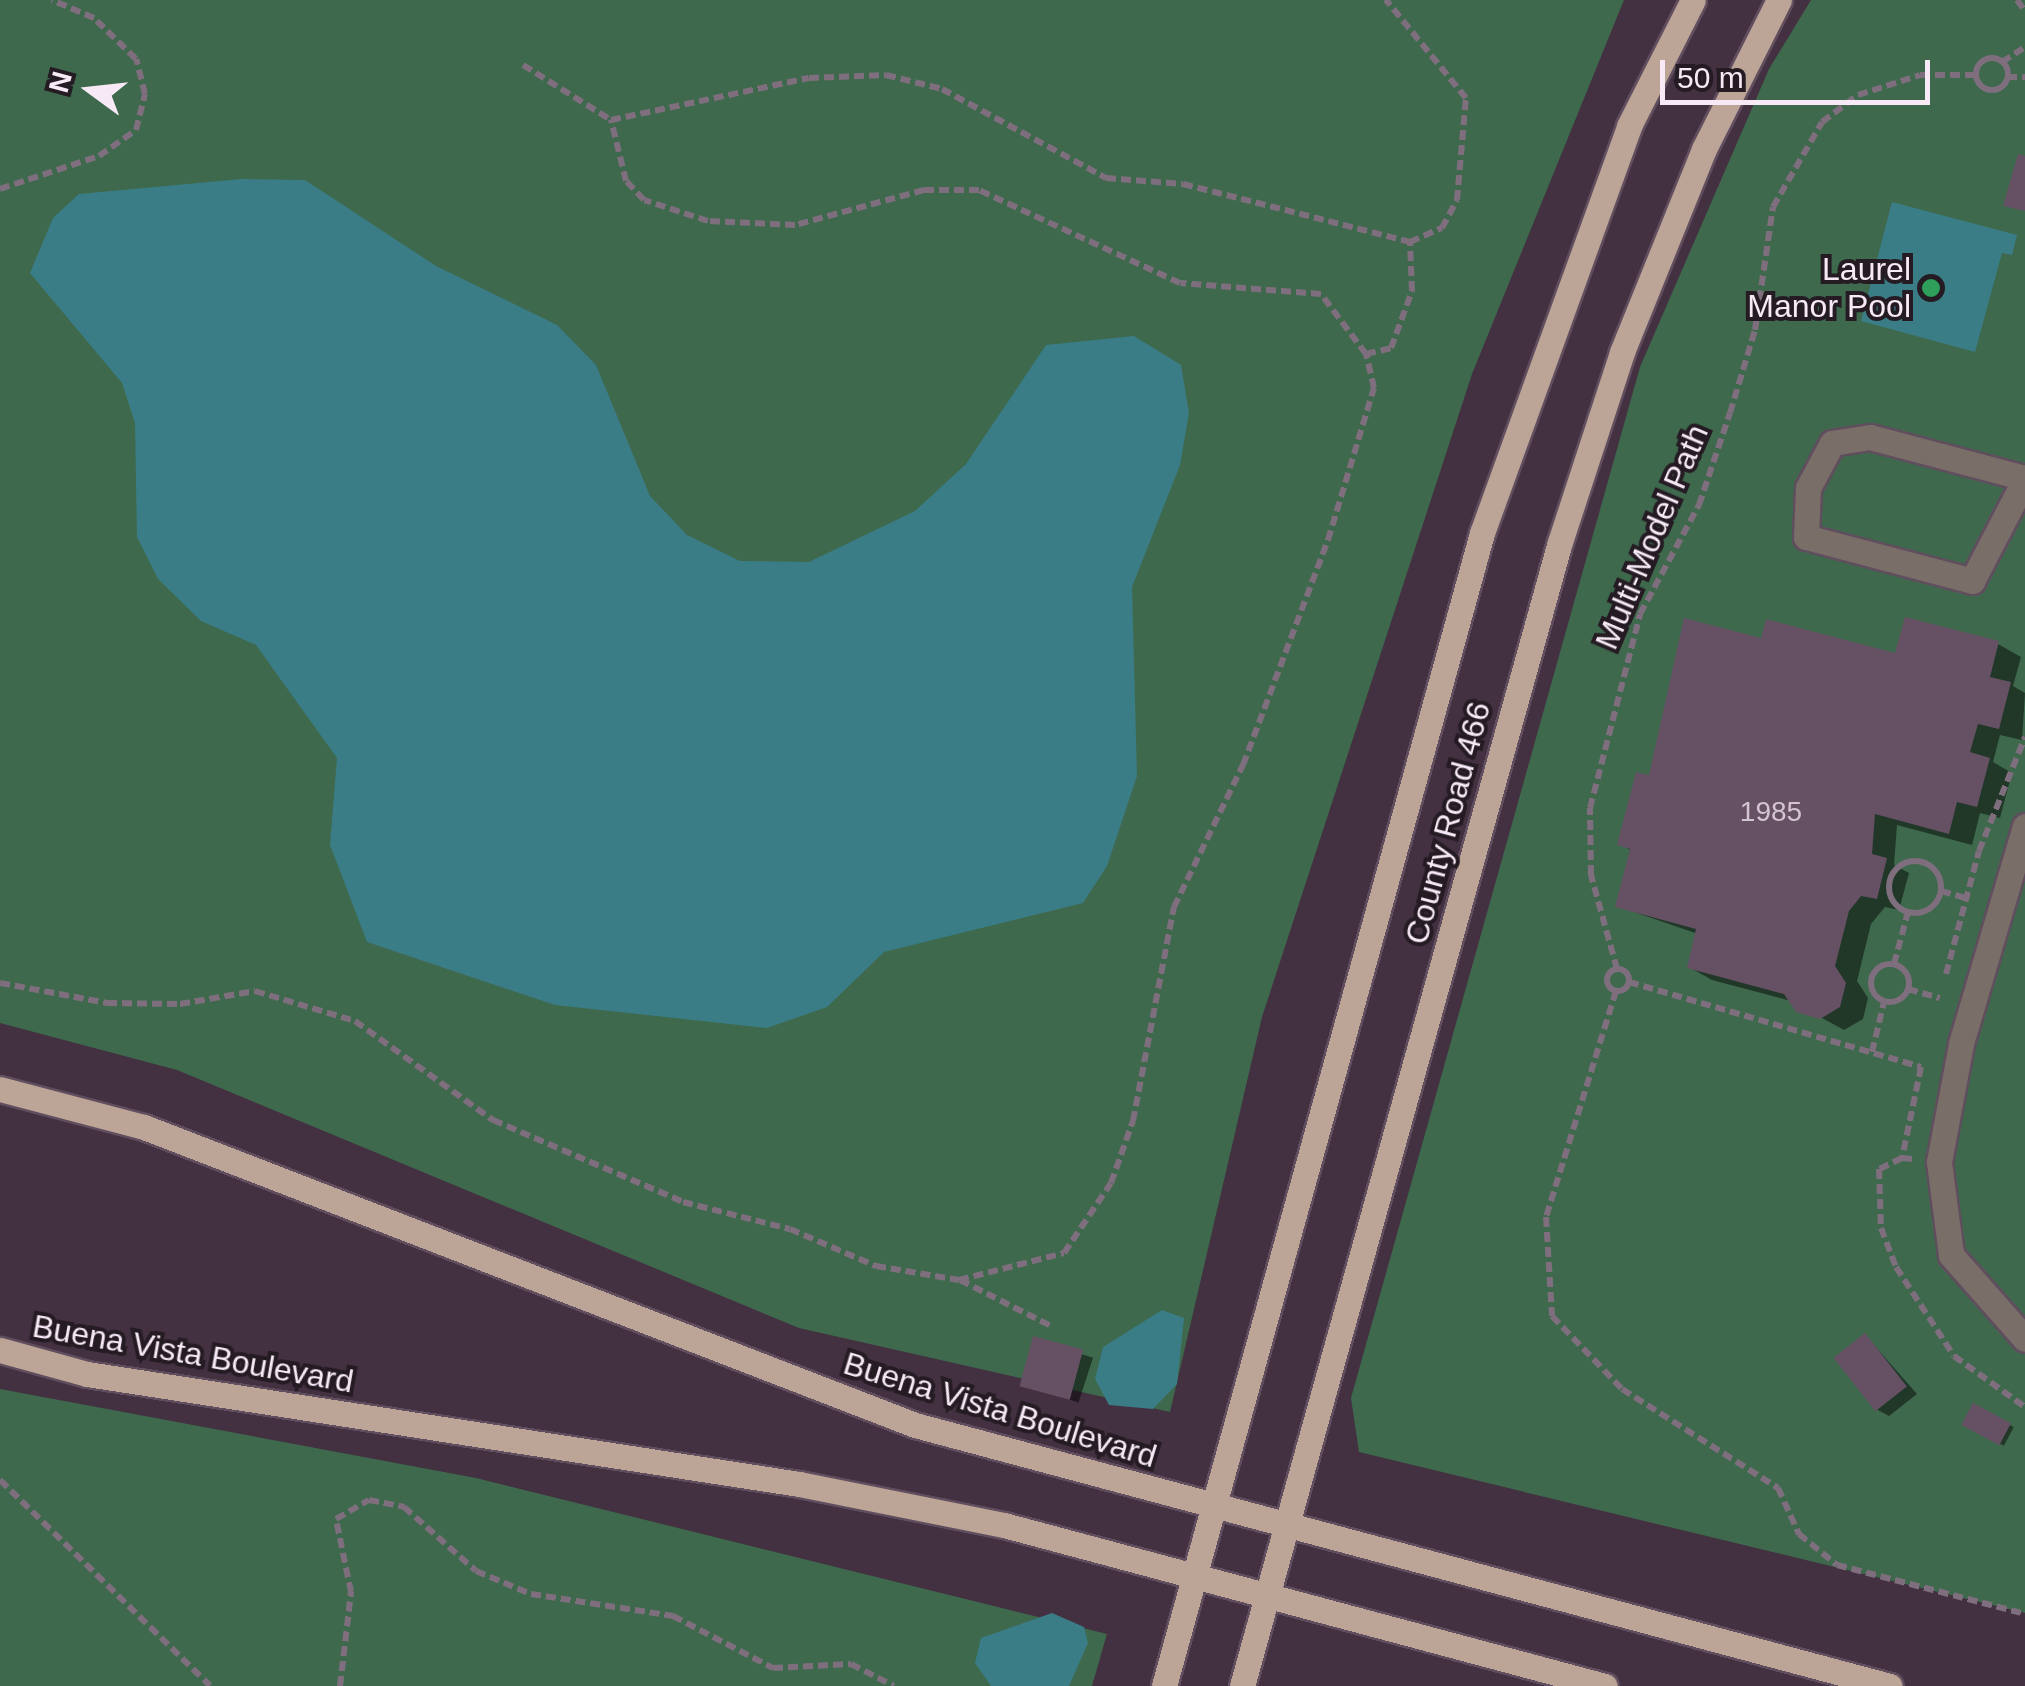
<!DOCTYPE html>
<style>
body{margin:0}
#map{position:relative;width:2025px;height:1686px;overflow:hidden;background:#433041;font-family:Helvetica,sans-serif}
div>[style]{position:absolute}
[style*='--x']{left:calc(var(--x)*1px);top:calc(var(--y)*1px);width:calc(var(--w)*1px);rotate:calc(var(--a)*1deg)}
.green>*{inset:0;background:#3e694d}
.water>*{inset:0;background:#3b7d87}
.shadow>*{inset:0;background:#0007;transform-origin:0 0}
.building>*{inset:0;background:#665164;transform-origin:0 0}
.path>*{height:6px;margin-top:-3px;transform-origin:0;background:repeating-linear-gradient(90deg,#7f6e7e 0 10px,transparent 0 15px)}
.path>.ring{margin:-3px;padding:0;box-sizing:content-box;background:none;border:6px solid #7f6e7e;border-radius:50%}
.roads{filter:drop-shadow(2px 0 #604e5e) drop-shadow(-2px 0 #604e5e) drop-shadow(0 2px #604e5e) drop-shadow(0 -2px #604e5e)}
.minor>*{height:25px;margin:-12.5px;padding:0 12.5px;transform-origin:12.5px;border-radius:12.5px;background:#7a6e68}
.major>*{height:25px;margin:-12.5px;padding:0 12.5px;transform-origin:12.5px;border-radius:12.5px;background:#bca497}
.dots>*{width:28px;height:28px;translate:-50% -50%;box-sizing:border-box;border:5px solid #241b23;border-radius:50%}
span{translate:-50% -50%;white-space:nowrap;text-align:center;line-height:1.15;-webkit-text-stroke:8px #241b23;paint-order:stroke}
.number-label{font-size:28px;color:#d3c4d2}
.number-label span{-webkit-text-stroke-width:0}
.poi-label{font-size:32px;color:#f7eaf6}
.right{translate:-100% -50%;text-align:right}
.street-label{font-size:32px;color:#f7eaf6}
.north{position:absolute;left:40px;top:40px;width:100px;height:100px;-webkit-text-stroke:8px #241b23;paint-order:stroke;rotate:285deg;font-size:28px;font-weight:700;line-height:40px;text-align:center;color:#f7eaf6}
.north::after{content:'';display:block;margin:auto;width:35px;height:45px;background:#f7eaf6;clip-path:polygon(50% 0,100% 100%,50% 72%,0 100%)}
.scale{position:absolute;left:1660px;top:60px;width:270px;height:45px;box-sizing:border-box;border:5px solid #f7eaf6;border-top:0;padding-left:12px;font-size:30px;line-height:35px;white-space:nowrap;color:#f7eaf6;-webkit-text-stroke:8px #241b23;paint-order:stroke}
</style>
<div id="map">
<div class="green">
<i style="clip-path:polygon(0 0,1624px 0,1472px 374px,1262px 1017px,1170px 1412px,799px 1328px,177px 1070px,0 1023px)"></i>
<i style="clip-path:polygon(1811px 0,2025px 0,2025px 1613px,1359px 1452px,1351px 1398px,1640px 367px,1769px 69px)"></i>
<i style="clip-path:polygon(0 1389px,476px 1478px,1107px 1634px,1092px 1686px,0 1686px)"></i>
</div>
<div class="water">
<i style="clip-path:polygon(242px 179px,305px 180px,436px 266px,557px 325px,596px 365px,650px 496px,687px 535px,740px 561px,809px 562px,915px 511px,966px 464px,1046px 345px,1134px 336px,1181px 365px,1189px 413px,1180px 465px,1132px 587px,1137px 776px,1107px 866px,1083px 903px,884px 952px,827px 1007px,767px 1028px,555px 1005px,367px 942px,330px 845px,337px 758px,256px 645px,201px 621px,158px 579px,137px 537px,135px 423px,122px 383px,30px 273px,53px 218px,79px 194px)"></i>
<i style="clip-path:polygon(1892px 202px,2017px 235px,2012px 255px,2002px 253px,1975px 352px,1861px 321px)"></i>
<i style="clip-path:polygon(1162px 1310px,1184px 1318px,1177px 1384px,1153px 1409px,1109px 1405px,1095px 1379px,1103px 1347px)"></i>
<i style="clip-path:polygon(1052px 1613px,1084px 1627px,1088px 1643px,1069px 1686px,991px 1686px,975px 1663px,981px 1638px)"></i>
</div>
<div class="shadow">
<i style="clip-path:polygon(1763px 641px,1897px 656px,1998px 644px,2021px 657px,2013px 686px,2025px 693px,2022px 740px,2000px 735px,1993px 762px,2012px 773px,2000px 818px,1980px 813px,1972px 845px,1897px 825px,1894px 865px,1909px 873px,1899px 910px,1885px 907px,1871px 924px,1857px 981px,1868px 998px,1863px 1019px,1844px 1030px,1791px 1001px,1712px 980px,1689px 967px,1698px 934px,1617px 906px,1632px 851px,1620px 844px,1651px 779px)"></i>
<i style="clip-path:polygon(1866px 1336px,1917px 1394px,1889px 1416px,1878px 1410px)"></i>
<i style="left:1035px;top:1339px;width:61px;height:47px;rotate:18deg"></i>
<i style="left:1974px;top:1406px;width:45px;height:21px;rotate:28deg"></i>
</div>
<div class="building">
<i style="clip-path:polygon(2018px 154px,2025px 156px,2025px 211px,2003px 206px)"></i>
<i style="clip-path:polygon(1905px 617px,1999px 641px,1990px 677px,2011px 682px,1999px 729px,1978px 724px,1970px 752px,1990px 758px,1977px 807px,1957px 802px,1949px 834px,1875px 814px,1872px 854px,1887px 858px,1877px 899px,1861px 896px,1849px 911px,1835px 966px,1846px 983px,1840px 1007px,1820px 1019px,1796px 1012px,1784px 994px,1687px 968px,1696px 929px,1615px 907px,1630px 849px,1617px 845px,1636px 772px,1649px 775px,1684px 618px,1761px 638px,1766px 619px,1895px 653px)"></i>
<i style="left:1865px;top:1333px;width:68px;height:40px;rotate:52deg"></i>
<i style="left:1033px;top:1336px;width:52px;height:52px;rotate:15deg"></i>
<i style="left:1973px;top:1403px;width:43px;height:25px;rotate:28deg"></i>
</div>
<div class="path">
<i style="--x:2017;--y:0;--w:14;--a:54"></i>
<i class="ring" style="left:1976px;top:58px;width:26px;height:26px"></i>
<i style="--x:2002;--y:62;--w:27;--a:-33"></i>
<i style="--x:523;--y:65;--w:104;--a:32"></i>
<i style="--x:2007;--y:77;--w:18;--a:0"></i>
<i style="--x:0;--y:189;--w:104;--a:-18.4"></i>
<i style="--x:99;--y:156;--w:45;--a:-35.1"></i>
<i style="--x:136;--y:130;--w:37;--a:-76"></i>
<i style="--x:145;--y:94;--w:36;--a:-104"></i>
<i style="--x:136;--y:59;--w:59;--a:-135.7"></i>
<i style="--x:94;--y:18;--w:46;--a:-156.8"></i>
<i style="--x:1366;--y:354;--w:75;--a:-126.9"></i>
<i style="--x:1321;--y:294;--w:141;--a:-175.5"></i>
<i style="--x:1180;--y:283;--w:221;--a:-155.2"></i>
<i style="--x:979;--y:190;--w:55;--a:180"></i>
<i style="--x:924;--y:190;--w:134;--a:164.8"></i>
<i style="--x:795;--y:225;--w:87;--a:-177.4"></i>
<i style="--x:708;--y:221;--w:67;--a:-161.8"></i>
<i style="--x:644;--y:200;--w:26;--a:-133"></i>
<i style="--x:626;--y:181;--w:63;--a:-103.8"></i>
<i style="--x:611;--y:120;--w:202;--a:-12"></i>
<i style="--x:809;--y:78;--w:77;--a:-2.2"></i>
<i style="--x:886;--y:75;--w:58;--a:14"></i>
<i style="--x:942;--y:89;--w:187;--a:28.5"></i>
<i style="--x:1106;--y:178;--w:77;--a:4.5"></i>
<i style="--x:1183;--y:184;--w:234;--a:14.3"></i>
<i class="ring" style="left:1889px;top:861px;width:46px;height:46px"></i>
<i style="--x:1941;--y:891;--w:26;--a:16"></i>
<i class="ring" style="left:1871px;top:964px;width:32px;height:32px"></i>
<i style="--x:1894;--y:964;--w:54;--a:-74.9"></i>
<i class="ring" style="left:1607px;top:969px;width:16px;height:16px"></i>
<i style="--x:1617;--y:969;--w:98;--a:-105.5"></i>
<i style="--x:1591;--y:875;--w:67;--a:-90.9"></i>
<i style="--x:1590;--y:808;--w:200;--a:-75.5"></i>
<i style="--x:1640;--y:614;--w:124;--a:-61.6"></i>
<i style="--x:1699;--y:505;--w:97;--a:-71.4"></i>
<i style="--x:1730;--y:413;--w:87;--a:-73.2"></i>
<i style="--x:1755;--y:330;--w:124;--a:-81.7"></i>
<i style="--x:1773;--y:207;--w:98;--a:-60"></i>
<i style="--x:1822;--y:122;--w:45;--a:-36.9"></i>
<i style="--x:1858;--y:95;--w:65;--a:-17.9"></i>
<i style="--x:1920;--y:75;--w:56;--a:0"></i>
<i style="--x:1946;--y:974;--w:127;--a:-75"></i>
<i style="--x:1979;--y:851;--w:123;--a:-68"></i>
<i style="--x:1629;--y:982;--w:304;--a:16.2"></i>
<i style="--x:1921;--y:1067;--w:93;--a:101.8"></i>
<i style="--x:1902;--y:1158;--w:11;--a:5"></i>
<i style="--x:0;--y:983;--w:109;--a:10.6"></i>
<i style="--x:107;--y:1003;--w:73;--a:0.8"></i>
<i style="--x:180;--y:1004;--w:76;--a:-9.8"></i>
<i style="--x:255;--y:991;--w:104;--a:16.7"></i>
<i style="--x:355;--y:1021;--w:170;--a:35.7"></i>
<i style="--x:493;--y:1120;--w:207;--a:23.3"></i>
<i style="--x:683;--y:1202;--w:110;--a:14.2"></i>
<i style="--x:790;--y:1229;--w:94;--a:23.3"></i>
<i style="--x:876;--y:1266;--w:84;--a:9.6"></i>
<i style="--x:959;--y:1280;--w:108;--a:-14.4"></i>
<i style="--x:1064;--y:1253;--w:84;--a:-56.1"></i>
<i style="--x:1111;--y:1183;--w:66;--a:-70.5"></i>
<i style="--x:1133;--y:1121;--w:218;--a:-79.2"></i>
<i style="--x:1174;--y:907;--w:158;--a:-64.1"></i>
<i style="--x:1243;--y:765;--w:241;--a:-69.3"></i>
<i style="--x:1328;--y:540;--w:159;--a:-73.2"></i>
<i style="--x:1374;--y:388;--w:35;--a:-103"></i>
<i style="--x:1366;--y:354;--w:26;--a:-13"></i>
<i style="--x:1391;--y:348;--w:61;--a:-69.8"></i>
<i style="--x:1412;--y:291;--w:49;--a:-92.3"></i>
<i style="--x:1410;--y:242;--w:35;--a:-24"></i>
<i style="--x:1442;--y:228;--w:32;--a:-62"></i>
<i style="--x:1457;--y:200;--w:102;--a:-85"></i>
<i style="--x:1466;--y:98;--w:127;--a:-129.2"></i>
<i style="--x:1908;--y:989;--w:33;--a:16"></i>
<i style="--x:1616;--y:991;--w:237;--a:107.2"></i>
<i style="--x:1546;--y:1217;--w:99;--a:86.5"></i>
<i style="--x:1552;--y:1316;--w:101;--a:46.2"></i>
<i style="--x:1622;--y:1389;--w:185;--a:32.4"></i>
<i style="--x:1778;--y:1488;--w:51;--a:65.5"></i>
<i style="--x:1799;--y:1534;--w:49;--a:39.2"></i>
<i style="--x:1837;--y:1565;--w:194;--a:14.6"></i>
<i style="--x:1872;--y:1052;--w:51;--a:-76.5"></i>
<i style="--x:1902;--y:1158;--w:25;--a:154"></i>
<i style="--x:1879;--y:1169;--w:59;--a:88.1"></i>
<i style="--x:1881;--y:1228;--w:42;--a:69"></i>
<i style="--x:1896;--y:1267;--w:106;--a:56.9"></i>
<i style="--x:1954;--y:1356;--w:87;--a:35.7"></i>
<i style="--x:960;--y:1280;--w:104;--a:26.8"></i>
<i style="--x:0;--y:1480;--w:294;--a:44.4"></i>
<i style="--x:340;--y:1686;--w:95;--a:-83.3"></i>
<i style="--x:351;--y:1592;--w:75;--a:-101.6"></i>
<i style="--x:336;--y:1519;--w:38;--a:-30"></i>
<i style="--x:369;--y:1500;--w:36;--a:11"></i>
<i style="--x:404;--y:1507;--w:96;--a:41.6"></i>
<i style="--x:476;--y:1571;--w:60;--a:22.7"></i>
<i style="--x:531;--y:1594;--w:144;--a:8.8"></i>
<i style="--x:673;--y:1616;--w:113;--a:27.5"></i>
<i style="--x:773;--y:1668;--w:78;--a:-2.9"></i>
<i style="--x:851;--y:1664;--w:48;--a:27.1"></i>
</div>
<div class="roads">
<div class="minor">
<i style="--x:2025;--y:478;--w:160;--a:-165.2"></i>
<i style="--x:1870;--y:437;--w:38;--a:171"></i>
<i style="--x:1832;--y:443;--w:51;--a:118.1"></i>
<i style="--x:1808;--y:488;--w:49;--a:92.3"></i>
<i style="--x:1806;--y:537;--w:172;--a:14.8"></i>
<i style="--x:1972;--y:581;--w:115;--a:-62.5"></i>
<i style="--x:2025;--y:826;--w:227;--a:106.4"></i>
<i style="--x:1961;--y:1044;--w:120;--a:100.6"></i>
<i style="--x:1939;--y:1162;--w:94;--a:82.6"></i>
<i style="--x:1951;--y:1255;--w:112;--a:48.6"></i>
</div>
<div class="major">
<i style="--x:0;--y:1089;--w:149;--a:14.8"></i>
<i style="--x:144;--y:1127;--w:827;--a:21.13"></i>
<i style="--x:915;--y:1425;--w:1009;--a:14.99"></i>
<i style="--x:0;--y:1350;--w:90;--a:15.4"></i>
<i style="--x:87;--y:1374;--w:720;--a:8.78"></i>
<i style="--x:799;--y:1484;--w:209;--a:11.3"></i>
<i style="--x:1004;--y:1525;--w:622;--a:15"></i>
<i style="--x:1164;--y:1686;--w:1196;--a:-74.58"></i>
<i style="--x:1482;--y:533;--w:433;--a:-70.1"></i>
<i style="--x:1629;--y:126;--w:141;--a:-63.1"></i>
<i style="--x:1242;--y:1686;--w:1187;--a:-74.47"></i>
<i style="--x:1560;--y:542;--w:200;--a:-71.9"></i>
<i style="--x:1622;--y:352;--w:219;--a:-68"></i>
<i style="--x:1704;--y:149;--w:167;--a:-63.3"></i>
</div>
</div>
<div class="dots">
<i style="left:1931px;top:288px;background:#2e9e5b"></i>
</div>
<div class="number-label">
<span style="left:1771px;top:812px">1985</span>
</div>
<div class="poi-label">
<span class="right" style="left:1911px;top:288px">Laurel<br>Manor Pool</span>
</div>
<div class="street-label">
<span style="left:1652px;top:537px;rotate:-67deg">Multi-Model Path</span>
<span style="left:1448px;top:823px;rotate:-75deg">County Road 466</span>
<span style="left:193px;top:1354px;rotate:10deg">Buena Vista Boulevard</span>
<span style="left:1000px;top:1410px;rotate:17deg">Buena Vista Boulevard</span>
</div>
<div class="north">N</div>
<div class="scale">50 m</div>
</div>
